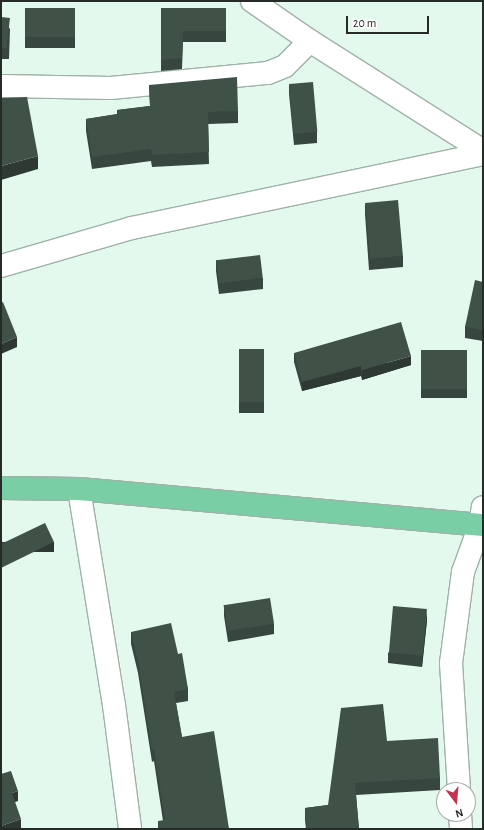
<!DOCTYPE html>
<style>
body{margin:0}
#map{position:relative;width:484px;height:830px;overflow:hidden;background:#e4f9ed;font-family:"Alegreya Sans",sans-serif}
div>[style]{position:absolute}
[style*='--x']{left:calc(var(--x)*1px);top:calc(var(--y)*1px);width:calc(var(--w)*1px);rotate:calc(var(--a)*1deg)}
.roads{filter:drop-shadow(1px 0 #9fb2a8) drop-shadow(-1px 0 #9fb2a8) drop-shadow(0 1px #9fb2a8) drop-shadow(0 -1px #9fb2a8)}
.street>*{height:22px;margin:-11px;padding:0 11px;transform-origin:11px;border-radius:11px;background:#fff}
.highway>*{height:22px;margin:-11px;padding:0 11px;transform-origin:11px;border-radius:11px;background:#79cea6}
.wall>*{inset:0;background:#37463e;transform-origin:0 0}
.shaded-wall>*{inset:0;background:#2d3932;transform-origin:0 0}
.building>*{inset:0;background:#405148;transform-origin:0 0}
span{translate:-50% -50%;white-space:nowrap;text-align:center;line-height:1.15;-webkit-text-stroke:4px #fff;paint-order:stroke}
.frame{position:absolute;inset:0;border:2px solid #252c28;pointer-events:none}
.north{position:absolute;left:436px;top:782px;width:40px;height:40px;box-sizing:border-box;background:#fff;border:1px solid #a8aba9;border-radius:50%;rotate:164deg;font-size:11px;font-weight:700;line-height:16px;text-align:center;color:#252c28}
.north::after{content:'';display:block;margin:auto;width:14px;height:18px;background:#c33353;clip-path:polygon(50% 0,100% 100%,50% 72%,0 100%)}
.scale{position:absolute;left:346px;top:16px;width:83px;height:18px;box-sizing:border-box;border:2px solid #252c28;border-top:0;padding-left:5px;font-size:12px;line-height:14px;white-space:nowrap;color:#252c28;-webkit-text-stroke:3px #fff;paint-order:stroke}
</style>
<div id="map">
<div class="roads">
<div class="street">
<i style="--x:252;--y:1;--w:70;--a:34.6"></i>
<i style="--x:310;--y:41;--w:205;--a:32.4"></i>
<i style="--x:1;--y:86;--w:110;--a:1"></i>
<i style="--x:111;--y:88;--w:158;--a:-5.5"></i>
<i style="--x:268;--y:73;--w:18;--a:-22"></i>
<i style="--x:285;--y:66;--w:35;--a:-45"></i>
<i style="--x:1;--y:266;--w:136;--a:-16.2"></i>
<i style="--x:132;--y:228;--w:359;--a:-11.9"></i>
<i style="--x:79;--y:489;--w:219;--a:80.8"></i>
<i style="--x:114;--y:705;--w:125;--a:82.6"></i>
<i style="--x:459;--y:790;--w:127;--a:-93.6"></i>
<i style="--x:451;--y:663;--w:92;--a:-82.5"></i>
<i style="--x:463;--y:572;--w:50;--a:-70.1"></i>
<i style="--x:480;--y:525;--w:18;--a:-81"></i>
<i style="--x:460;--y:814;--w:15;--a:86"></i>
</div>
<div class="highway">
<i style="--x:1;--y:488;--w:78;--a:0.7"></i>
<i style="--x:79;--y:489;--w:406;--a:5.1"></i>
</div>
</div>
<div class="wall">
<i style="left:25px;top:8px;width:50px;height:40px"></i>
<i style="clip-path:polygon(161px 8px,226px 8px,226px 42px,183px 42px,182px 69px,161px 71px)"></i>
<i style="clip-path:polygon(1px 17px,10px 29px,9px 59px,1px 59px)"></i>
<i style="clip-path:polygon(289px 84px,317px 132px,317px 143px,294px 145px,289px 94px)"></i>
<i style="clip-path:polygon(149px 85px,238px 111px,238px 123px,208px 124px,209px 164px,152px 167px,151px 161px,92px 169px,86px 131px,86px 119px,117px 114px,117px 110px,150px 106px)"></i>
<i style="clip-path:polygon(365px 203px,403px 256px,403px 267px,369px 270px,365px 214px)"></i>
<i style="clip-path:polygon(216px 260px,263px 278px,263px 289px,219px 294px,216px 271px)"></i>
<i style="clip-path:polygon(483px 282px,483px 341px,465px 338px,465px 327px)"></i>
<i style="left:239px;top:349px;width:25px;height:64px"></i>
<i style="left:467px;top:350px;width:48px;height:46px;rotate:90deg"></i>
<i style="clip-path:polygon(294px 353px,411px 365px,362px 380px,361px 376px,302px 391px,294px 362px)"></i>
<i style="clip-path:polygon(224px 605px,274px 624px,274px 634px,228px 642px,224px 616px)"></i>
<i style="clip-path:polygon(427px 620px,422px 667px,388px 663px,388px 653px)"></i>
<i style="clip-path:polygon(131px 632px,178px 654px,188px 689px,188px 701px,176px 703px,182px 737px,229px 829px,158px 829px,158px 821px,163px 821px,154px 761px,152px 762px,138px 673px,131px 644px)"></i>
<i style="clip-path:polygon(387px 741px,440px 778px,440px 790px,356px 795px,359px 829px,306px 829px,305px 820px,305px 808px,328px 805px)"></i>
</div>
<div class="shaded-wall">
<i style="clip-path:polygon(38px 156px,38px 169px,1px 180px,1px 166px)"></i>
<i style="clip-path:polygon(17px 337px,17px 347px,1px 354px,1px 344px)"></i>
<i style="clip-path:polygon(411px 356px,411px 365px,362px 380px,362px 370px)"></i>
<i style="clip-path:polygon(361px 366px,361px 376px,302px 391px,302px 382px)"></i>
<i style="left:54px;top:542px;width:10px;height:59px;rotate:90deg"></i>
<i style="clip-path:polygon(427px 609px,427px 620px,422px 667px,422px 656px)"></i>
<i style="clip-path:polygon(18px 791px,18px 801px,12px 803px,12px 793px)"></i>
<i style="clip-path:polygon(21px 819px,21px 829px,1px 829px,1px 826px)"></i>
</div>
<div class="building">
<i style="left:25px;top:8px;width:50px;height:29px"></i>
<i style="clip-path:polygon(161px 8px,226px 8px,226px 31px,183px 31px,182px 58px,161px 60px)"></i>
<i style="left:1px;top:17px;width:9px;height:31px;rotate:6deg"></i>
<i style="clip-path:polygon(237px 77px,238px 111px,208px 112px,209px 152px,152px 155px,151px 149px,92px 157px,86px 119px,118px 114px,117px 110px,150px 106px,149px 85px)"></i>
<i style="left:313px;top:82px;width:50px;height:24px;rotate:85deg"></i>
<i style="clip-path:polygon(27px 97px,38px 156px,1px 166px,1px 98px)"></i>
<i style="left:398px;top:200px;width:56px;height:33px;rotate:85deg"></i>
<i style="left:260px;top:255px;width:23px;height:44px;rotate:83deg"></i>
<i style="clip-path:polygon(475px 280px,483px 282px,483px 330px,465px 327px)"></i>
<i style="clip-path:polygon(3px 302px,17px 337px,1px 344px,1px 303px)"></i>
<i style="clip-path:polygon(401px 322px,411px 356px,362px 370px,361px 366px,302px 382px,294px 353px)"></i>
<i style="left:239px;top:349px;width:25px;height:53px"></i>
<i style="left:467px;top:350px;width:39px;height:46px;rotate:90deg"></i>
<i style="clip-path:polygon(45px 523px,54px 542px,1px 568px,1px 544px)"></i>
<i style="left:270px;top:598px;width:26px;height:47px;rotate:81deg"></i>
<i style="left:393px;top:606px;width:34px;height:47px;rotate:5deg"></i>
<i style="clip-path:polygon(171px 623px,178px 654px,182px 653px,188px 689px,174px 692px,182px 737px,214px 731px,229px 829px,159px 829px,158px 821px,165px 820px,154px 749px,152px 750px,138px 661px,131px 632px)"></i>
<i style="clip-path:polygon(383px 704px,387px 741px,438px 738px,440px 778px,355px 783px,359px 829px,307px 829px,305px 808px,328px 805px,341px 708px)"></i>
<i style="clip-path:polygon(11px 771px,18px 791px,12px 793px,21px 819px,1px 826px,1px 774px)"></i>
</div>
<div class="frame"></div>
<div class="north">N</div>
<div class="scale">20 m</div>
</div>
